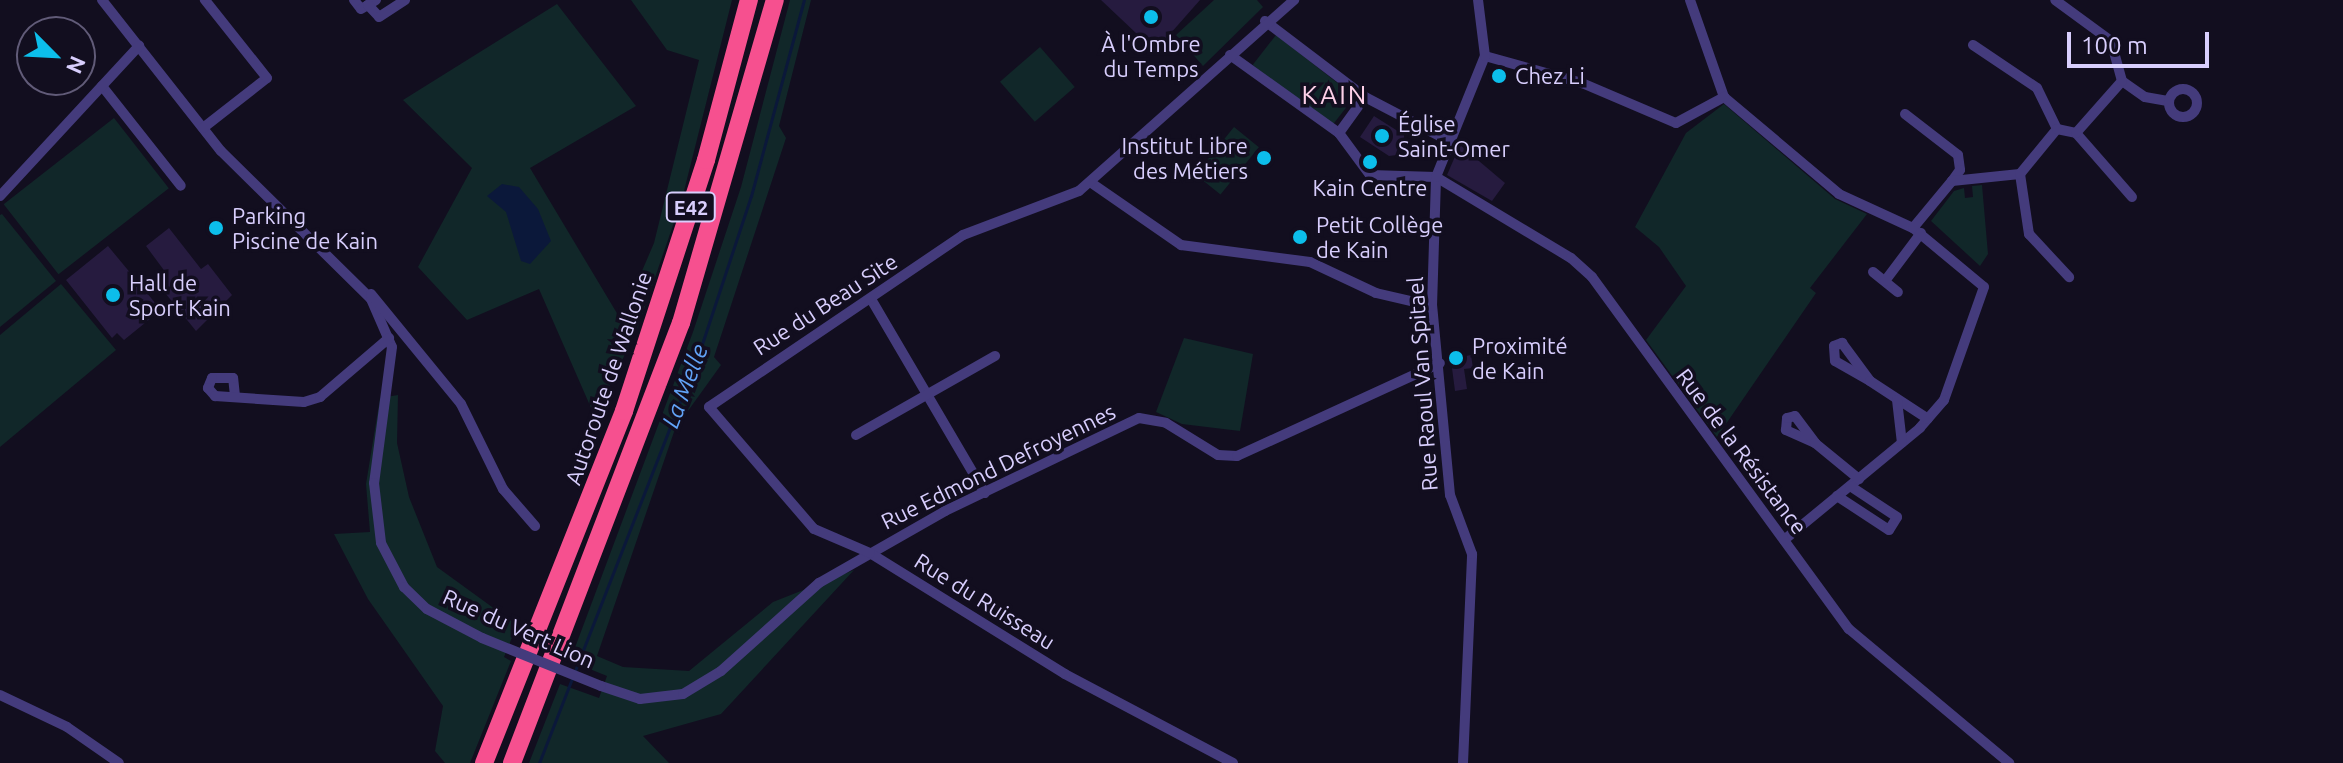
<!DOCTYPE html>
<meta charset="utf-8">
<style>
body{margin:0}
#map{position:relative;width:2343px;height:763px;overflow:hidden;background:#120e1f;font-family:Ubuntu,sans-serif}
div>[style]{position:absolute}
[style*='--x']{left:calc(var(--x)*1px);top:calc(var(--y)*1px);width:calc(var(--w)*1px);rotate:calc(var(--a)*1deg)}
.green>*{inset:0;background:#112729;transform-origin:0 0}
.water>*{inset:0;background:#0b183a}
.stream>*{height:3px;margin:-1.5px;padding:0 1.5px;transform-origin:1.5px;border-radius:1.5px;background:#0b183a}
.building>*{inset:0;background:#261b3f}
.minor>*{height:10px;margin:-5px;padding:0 5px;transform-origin:5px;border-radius:5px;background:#443b7c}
.minor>.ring{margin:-5px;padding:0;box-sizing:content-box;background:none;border:10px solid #443b7c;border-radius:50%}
.motorway>*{height:18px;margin:-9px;padding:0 9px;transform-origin:9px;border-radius:9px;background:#f6508f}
.minor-bridge>*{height:10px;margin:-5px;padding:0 5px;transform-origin:5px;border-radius:5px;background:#443b7c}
.dots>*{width:22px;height:22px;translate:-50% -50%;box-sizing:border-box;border:4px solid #120e1f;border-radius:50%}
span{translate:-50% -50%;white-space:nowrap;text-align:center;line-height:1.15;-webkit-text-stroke:7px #120e1f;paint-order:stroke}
.shield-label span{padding:2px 6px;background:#120e1f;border:2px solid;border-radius:6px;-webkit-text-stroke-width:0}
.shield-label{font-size:20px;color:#d8cefd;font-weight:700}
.poi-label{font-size:22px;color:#d8cefd}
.left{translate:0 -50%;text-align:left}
.right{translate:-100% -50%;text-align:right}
.street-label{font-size:22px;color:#d8cefd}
.water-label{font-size:24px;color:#62a3f7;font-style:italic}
.quarter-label{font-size:26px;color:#fdd0e8;letter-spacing:2px}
.north{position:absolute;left:16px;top:16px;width:80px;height:80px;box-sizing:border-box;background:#120e1f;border:2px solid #615b78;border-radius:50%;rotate:114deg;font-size:22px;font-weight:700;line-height:32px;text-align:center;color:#d8cefd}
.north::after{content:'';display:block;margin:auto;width:28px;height:36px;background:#0cbeeb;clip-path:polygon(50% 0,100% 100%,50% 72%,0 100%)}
.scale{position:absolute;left:2067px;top:32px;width:142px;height:36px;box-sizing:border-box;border:4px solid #d8cefd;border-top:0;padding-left:10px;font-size:24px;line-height:28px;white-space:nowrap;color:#d8cefd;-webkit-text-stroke:6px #120e1f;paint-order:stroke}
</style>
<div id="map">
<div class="green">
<i style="clip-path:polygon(631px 0,732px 0,682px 199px,638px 327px,595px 417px,539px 289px,467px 320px,418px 267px,472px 168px,403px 100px,557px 4px,636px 106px,530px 168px,621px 320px,654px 243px,699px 60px,667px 50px)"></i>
<i style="clip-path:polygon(790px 0,811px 0,779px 126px,786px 138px,714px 357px,721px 365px,675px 429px,597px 656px,623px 667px,689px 671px,773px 602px,854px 570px,721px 714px,643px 736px,669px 763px,529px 763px,560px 684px,599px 698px,607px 676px,570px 661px,693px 332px,741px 187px)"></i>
<i style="clip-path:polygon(1214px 0,1257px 0,1263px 7px,1203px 66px,1176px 35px)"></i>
<i style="left:1276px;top:35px;width:100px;height:38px;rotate:38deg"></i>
<i style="left:1040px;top:47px;width:53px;height:53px;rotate:49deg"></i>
<i style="clip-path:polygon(1724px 104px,1835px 199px,1867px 214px,1810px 288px,1816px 293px,1717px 437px,1646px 340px,1686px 286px,1659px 247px,1635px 227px,1686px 133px)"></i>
<i style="left:114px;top:118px;width:89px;height:140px;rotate:52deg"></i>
<i style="left:1234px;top:127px;width:32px;height:61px;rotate:39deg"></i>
<i style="clip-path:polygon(1982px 185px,1988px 254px,1980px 266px,1931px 221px,1954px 191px,1964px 188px,1965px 198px,1973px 197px,1972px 186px)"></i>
<i style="clip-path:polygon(2px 214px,56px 281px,0 327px,0 215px)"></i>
<i style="clip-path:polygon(61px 284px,116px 350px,0 447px,0 335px)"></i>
<i style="clip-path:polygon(1184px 338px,1253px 354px,1240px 431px,1182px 424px,1156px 412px)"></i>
<i style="clip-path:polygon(398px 395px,397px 443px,409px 497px,437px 567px,517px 625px,504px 657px,511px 661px,470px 763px,445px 763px,435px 751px,443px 706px,368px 599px,334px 534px,370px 532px,366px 484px,380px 398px)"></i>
</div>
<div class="water">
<i style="clip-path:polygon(502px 184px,519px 187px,538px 209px,551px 241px,530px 264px,521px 261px,506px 212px,487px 196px)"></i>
</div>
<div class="stream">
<i style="--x:539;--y:763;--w:446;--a:-68.7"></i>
<i style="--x:701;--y:347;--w:159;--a:-71.7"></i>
<i style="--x:751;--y:196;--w:203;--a:-74.9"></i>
</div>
<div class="building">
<i style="clip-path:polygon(1101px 0,1200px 0,1155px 51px)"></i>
<i style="clip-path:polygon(1374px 116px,1404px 135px,1404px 154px,1389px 156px,1360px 137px)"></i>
<i style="clip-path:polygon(1460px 145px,1505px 183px,1492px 201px,1447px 175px)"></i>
<i style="clip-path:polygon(169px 228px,201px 269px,208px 264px,232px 295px,196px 331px,157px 283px,166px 273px,146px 246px)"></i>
<i style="clip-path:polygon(108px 246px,161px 310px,124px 340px,117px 333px,112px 338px,66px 280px)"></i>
<i style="clip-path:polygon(1460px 351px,1461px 357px,1471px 355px,1473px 368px,1464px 369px,1467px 389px,1455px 391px,1450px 353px)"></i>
</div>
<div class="minor">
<i style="--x:102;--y:0;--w:192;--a:51.8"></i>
<i style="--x:221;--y:151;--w:211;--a:44.6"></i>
<i style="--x:371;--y:299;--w:52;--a:66.4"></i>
<i style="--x:392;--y:347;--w:137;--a:97.5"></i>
<i style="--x:374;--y:483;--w:60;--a:83.3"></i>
<i style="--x:381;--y:543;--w:50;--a:62.4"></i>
<i style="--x:404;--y:587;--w:32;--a:44"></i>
<i style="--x:427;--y:609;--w:62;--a:27.8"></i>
<i style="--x:354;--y:0;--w:11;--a:52"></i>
<i style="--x:361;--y:9;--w:8;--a:-30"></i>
<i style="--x:376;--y:0;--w:9;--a:148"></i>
<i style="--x:368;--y:5;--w:16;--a:47"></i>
<i style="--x:379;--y:17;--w:31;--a:-33"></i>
<i style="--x:1690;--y:0;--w:103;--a:70.7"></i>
<i style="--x:1724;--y:97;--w:150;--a:40.1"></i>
<i style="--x:1839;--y:194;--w:81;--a:24.7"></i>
<i style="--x:1913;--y:228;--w:92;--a:39.7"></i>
<i style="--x:1984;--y:287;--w:120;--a:109.5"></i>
<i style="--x:1944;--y:400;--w:37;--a:131"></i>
<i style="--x:1920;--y:428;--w:176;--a:140.5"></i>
<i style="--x:1265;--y:21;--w:126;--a:37.2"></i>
<i style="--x:1365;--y:97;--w:95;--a:27.6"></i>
<i style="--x:1973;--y:45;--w:77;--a:33.9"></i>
<i style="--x:2037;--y:88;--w:46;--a:64"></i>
<i style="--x:1230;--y:55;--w:134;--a:35.6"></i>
<i style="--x:1339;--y:133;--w:52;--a:53.6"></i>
<i style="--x:1370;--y:175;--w:66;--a:1.7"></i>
<i style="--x:1485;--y:56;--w:101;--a:15.6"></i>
<i style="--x:1582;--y:83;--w:102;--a:23.1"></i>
<i style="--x:1676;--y:123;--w:55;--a:-28.4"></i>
<i style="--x:2122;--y:81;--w:28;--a:35"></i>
<i style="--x:2145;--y:97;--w:23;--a:10"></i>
<i style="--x:102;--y:86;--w:127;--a:51.7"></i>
<i class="ring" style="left:2169px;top:89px;width:18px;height:18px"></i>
<i style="--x:1905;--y:114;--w:67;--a:37.7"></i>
<i style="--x:1958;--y:155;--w:15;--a:82"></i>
<i style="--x:1960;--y:170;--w:14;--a:126"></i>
<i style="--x:203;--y:128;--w:81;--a:-38"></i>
<i style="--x:267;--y:78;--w:100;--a:-128.5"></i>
<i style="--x:1339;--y:133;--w:44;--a:-54.2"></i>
<i style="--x:2076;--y:133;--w:85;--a:48.8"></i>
<i style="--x:2020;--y:174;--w:61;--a:81.5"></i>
<i style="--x:2029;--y:234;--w:59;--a:47.1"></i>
<i style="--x:1436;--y:177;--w:157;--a:31"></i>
<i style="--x:1571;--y:258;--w:28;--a:42"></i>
<i style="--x:1592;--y:277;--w:436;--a:53.9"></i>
<i style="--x:1849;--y:629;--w:209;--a:39.9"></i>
<i style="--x:1090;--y:182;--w:111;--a:34.7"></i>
<i style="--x:1181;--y:245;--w:130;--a:7.5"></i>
<i style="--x:1310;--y:262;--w:73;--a:25.2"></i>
<i style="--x:1376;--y:293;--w:57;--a:13.1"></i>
<i style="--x:0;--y:196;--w:205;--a:-47.2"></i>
<i style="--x:1913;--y:228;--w:61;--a:-50.3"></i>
<i style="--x:1952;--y:181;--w:68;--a:-5.9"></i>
<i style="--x:2020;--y:174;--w:58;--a:-50.6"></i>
<i style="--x:2057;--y:129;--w:19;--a:12"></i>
<i style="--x:2076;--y:133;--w:69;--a:-48.5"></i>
<i style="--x:2122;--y:81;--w:41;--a:-105.4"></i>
<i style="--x:2111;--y:41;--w:69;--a:-143.8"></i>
<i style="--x:1873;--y:272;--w:32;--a:39"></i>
<i style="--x:1885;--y:281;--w:60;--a:-53.1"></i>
<i style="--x:371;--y:294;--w:142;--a:50.7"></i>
<i style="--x:461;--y:404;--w:95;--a:63.7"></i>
<i style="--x:503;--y:489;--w:49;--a:49.1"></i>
<i style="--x:871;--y:299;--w:225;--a:59.6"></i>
<i style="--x:1870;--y:381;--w:40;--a:-150.3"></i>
<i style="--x:1835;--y:361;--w:15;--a:-94"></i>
<i style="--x:1834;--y:346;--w:9;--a:-21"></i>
<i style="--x:1842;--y:343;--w:47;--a:53.6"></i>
<i style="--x:1870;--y:381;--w:69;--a:33.2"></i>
<i style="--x:235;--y:396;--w:18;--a:-96"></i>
<i style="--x:233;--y:378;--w:21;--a:180"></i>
<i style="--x:212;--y:378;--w:11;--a:112"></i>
<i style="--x:208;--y:388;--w:11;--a:49"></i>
<i style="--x:215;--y:396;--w:89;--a:3.9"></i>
<i style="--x:304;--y:402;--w:17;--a:-17"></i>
<i style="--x:320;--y:397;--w:91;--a:-40.5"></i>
<i style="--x:1897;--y:400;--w:43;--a:83.4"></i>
<i style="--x:856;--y:435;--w:160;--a:-29.6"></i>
<i style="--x:1815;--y:443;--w:32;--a:-156"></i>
<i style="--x:1786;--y:430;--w:12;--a:-85"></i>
<i style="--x:1787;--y:418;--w:8;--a:-14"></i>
<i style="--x:1795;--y:416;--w:34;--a:53"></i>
<i style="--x:1815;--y:443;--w:57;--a:39.3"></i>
<i style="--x:1837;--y:496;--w:62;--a:33.2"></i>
<i style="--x:1889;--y:530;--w:15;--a:-58"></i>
<i style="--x:1897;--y:517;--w:56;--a:-146.6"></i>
<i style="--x:601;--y:686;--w:41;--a:18.4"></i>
<i style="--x:640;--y:699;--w:43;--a:-6.6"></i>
<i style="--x:683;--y:694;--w:44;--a:-31.2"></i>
<i style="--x:721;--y:671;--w:132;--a:-41.9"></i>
<i style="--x:819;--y:583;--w:145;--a:-29.7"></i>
<i style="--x:945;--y:511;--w:215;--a:-25.6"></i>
<i style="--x:1139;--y:418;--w:27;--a:10"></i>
<i style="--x:1166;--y:423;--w:61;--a:31.6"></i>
<i style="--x:1218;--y:455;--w:19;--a:3"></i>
<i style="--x:1237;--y:456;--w:223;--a:-24.6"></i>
<i style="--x:0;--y:695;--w:74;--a:25.5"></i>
<i style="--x:67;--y:727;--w:63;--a:34.7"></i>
<i style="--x:1233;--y:763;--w:190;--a:-152.1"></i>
<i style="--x:1065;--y:674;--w:229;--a:-148.2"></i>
<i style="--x:870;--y:553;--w:61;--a:-156.8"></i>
<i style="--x:814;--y:529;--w:161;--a:-130.7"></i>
<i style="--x:709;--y:407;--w:307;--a:-34.1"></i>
<i style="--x:963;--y:235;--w:124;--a:-20.8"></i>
<i style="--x:1079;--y:191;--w:288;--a:-41.6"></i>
<i style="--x:1463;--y:763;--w:209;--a:-87.5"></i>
<i style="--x:1472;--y:554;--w:63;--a:-110.4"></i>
<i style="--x:1450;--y:495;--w:190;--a:-95.4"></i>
<i style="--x:1432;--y:306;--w:129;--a:-88.2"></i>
<i style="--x:1436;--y:177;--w:131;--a:-68"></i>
<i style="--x:1485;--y:56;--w:56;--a:-97.1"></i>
</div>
<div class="motorway">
<i style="--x:484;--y:763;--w:379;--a:-68.3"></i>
<i style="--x:624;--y:411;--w:264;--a:-71.9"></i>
<i style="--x:706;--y:160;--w:166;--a:-75"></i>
<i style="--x:512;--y:763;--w:471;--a:-69"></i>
<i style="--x:681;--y:323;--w:336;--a:-73.8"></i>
</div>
<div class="minor-bridge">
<i style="--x:482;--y:638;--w:128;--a:22"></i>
</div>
<div class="dots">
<i style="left:1151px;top:17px;background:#0cbeeb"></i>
<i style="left:1499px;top:76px;background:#0cbeeb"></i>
<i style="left:1382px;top:136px;background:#0cbeeb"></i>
<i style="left:1264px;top:158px;background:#0cbeeb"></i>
<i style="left:1370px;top:162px;background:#0cbeeb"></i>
<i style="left:216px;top:228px;background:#0cbeeb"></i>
<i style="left:1300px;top:237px;background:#0cbeeb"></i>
<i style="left:113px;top:295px;background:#0cbeeb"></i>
<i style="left:1456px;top:358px;background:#0cbeeb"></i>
</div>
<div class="shield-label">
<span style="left:691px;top:207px">E42</span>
</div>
<div class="poi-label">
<span style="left:1151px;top:56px">À l'Ombre<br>du Temps</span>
<span class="left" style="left:1515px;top:76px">Chez Li</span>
<span class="left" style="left:1398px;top:136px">Église<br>Saint-Omer</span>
<span class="right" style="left:1248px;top:158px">Institut Libre<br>des Métiers</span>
<span style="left:1370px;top:188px">Kain Centre</span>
<span class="left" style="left:232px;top:228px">Parking<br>Piscine de Kain</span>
<span class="left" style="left:1316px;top:237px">Petit Collège<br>de Kain</span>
<span class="left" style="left:129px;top:295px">Hall de<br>Sport Kain</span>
<span class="left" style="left:1472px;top:358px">Proximité<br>de Kain</span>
</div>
<div class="street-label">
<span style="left:825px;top:304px;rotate:-33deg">Rue du Beau Site</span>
<span style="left:608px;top:378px;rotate:-71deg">Autoroute de Wallonie</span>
<span style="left:1422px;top:384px;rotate:-94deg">Rue Raoul Van Spitael</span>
<span style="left:1742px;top:451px;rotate:53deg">Rue de la Résistance</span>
<span style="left:998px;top:466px;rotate:-26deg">Rue Edmond Defroyennes</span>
<span style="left:985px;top:601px;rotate:32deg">Rue du Ruisseau</span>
<span style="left:519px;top:628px;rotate:24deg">Rue du Vert Lion</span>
</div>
<div class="water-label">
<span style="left:685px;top:386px;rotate:-69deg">La Melle</span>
</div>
<div class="quarter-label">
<span style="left:1335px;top:95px">KAIN</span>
</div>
<div class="north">N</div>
<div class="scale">100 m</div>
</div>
